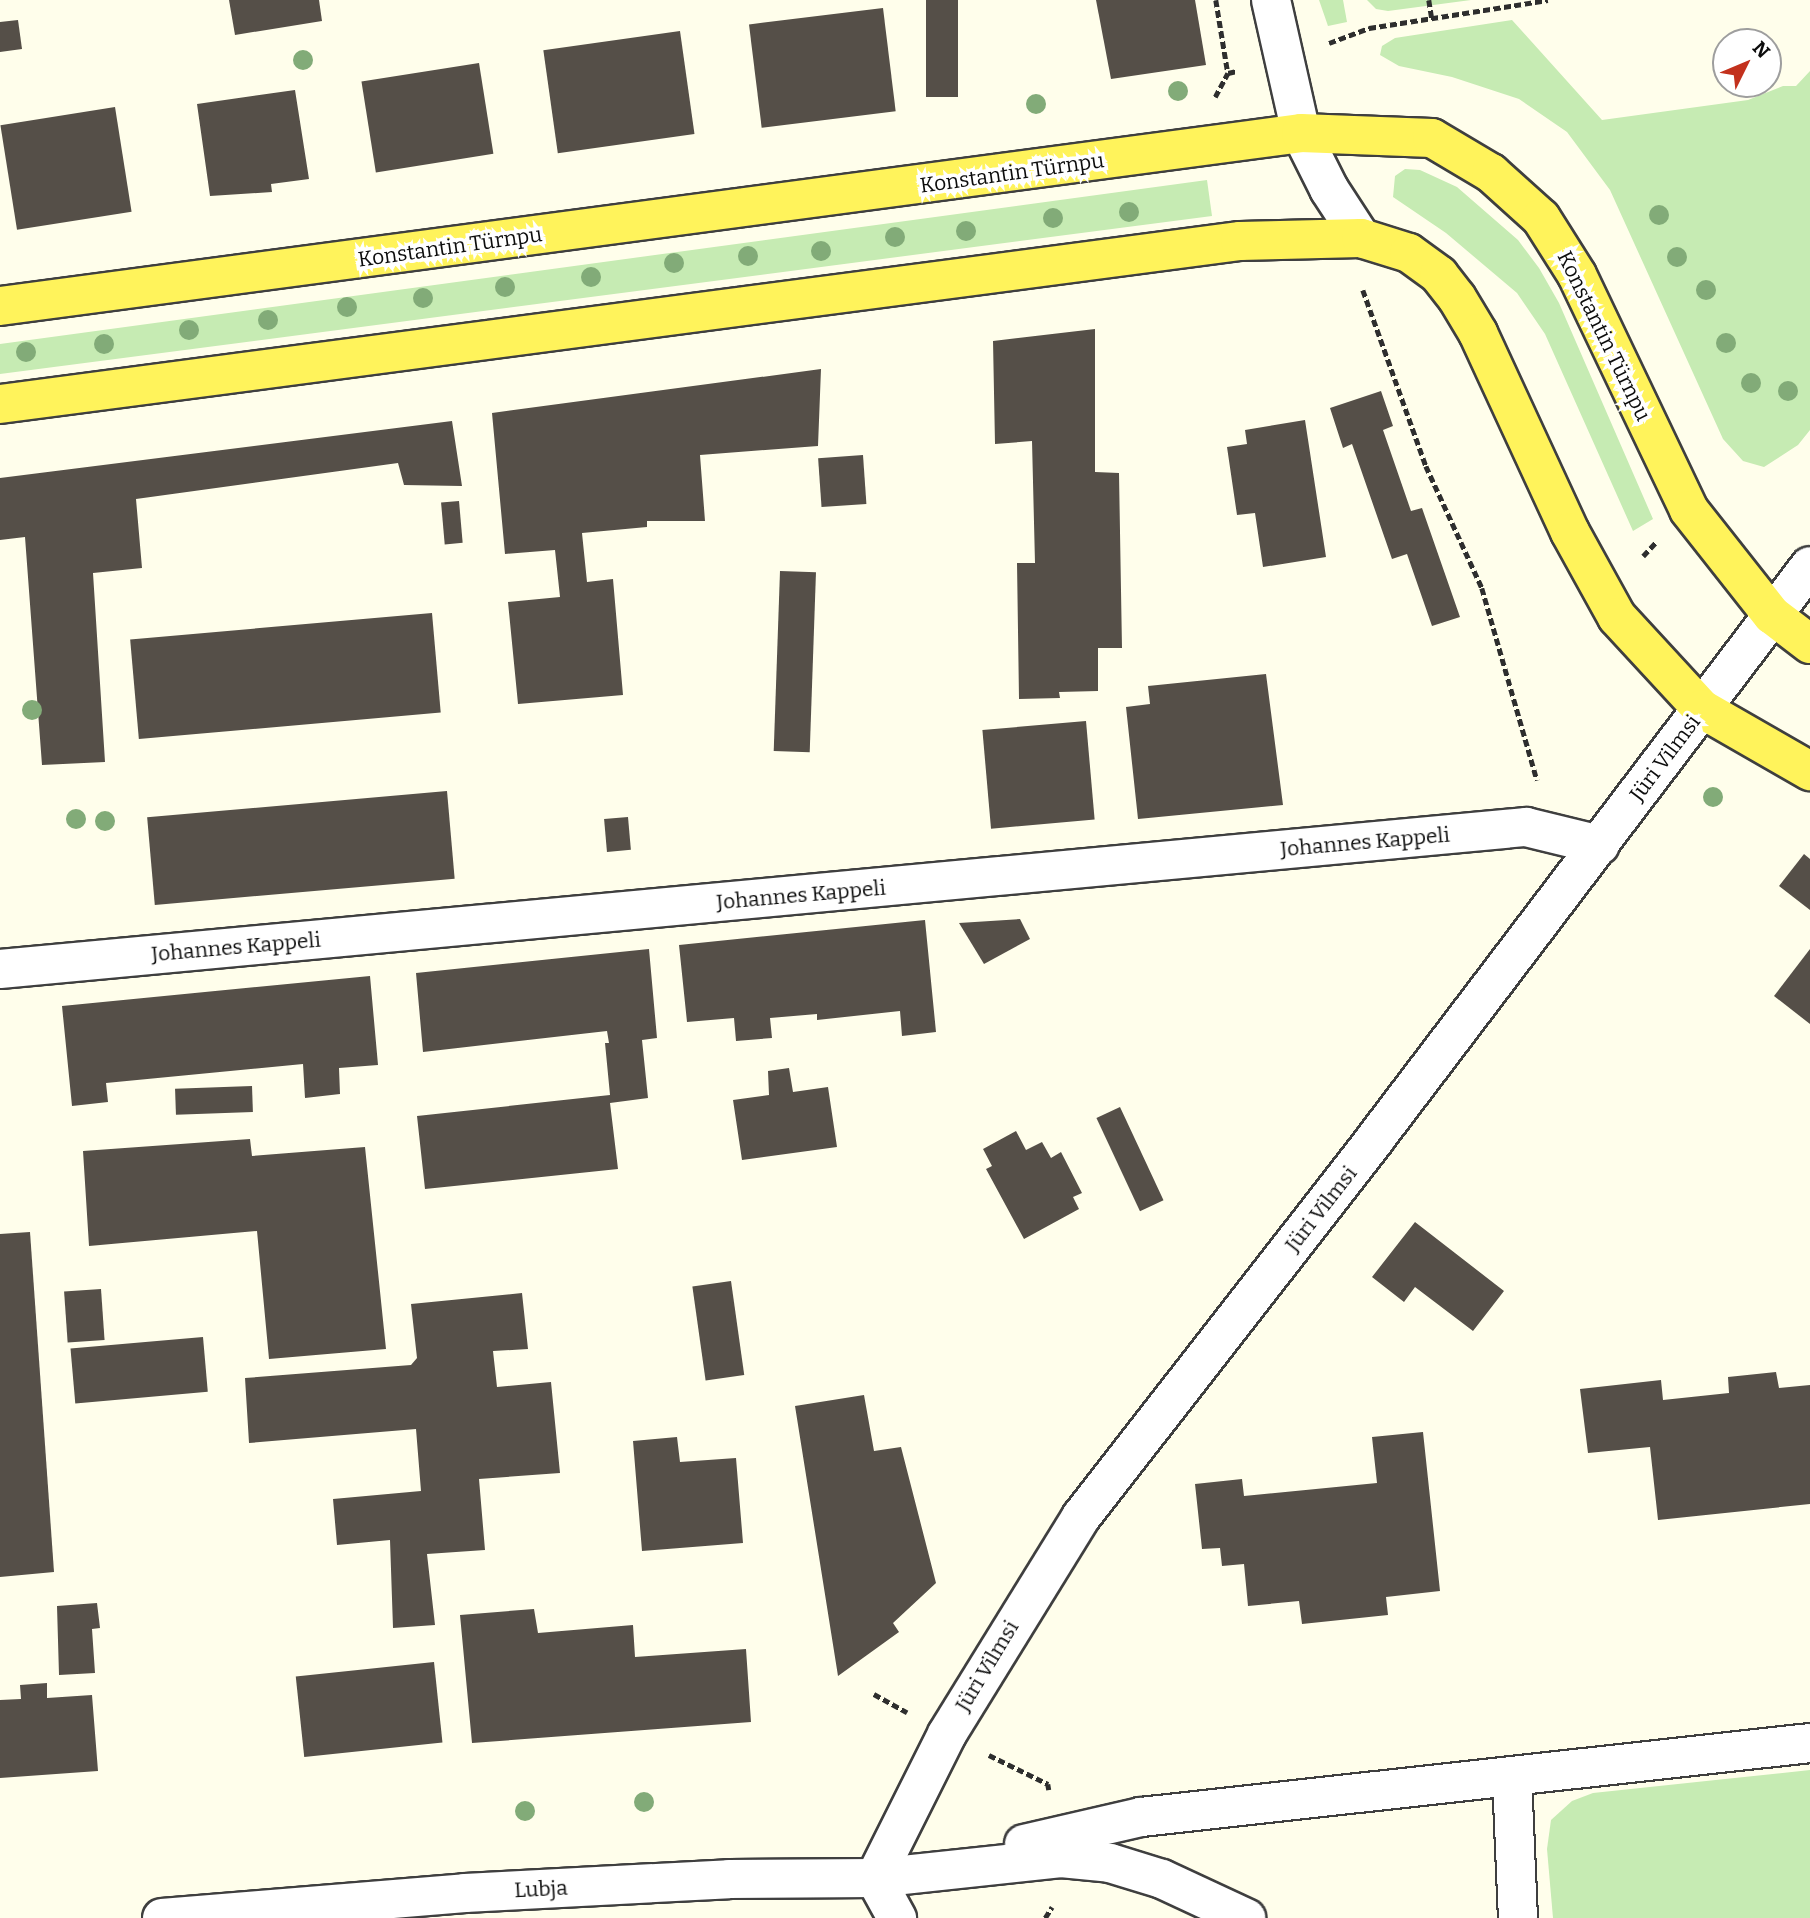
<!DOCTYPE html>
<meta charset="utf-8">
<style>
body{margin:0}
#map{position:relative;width:1810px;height:1918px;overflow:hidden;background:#fffeeb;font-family:Bitter,serif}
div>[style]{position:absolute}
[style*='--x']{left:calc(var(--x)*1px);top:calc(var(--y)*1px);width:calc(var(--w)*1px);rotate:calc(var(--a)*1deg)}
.green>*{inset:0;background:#c6ebb3}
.building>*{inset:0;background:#554f48;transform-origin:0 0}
.path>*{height:4.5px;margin-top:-2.25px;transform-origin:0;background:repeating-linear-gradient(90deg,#2e2e2e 0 7px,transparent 0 10.5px)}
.roads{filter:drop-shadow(2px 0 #3f3f3f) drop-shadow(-2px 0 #3f3f3f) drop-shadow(0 2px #3f3f3f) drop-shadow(0 -2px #3f3f3f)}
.minor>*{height:38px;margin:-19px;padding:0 19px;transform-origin:19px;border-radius:19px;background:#fff}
.major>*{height:38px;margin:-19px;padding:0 19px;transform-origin:19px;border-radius:19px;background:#fff35b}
.trees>*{width:20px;height:20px;margin:-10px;border-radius:50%;background:#82ab78}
span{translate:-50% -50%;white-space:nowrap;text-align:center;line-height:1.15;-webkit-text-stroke:7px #fff;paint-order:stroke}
.street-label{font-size:21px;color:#0c0c0c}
.north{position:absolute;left:1712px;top:28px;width:70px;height:70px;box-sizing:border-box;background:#fff;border:2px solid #9e9e9e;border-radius:50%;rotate:47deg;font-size:19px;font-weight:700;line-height:28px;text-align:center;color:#0c0c0c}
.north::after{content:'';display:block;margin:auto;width:24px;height:32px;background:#c3311d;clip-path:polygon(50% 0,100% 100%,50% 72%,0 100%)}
</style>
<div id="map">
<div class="green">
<i style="clip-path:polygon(1319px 0,1343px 0,1347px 22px,1328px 26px)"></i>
<i style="clip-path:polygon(1367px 0,1471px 0,1388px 11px,1376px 9px)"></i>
<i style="clip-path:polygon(1512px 20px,1602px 120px,1748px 100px,1783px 86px,1796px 86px,1810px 71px,1810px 430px,1798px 445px,1764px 467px,1743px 461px,1723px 439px,1610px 190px,1567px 132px,1519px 99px,1452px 77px,1399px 66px,1380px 55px,1382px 46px,1395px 38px)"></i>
<i style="clip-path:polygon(1405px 169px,1420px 170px,1457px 187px,1518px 240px,1539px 268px,1559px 303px,1653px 519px,1633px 531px,1545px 334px,1517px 293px,1446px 233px,1393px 197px,1395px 176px)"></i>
<i style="clip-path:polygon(1207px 180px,1212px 216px,0 374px,0 344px)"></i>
<i style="clip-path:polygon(1810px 1770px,1810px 1918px,1553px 1918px,1547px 1849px,1551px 1820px,1572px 1801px,1593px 1793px)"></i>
</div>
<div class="building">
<i style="clip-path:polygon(229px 0,319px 0,322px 21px,235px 35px)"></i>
<i style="left:926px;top:0;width:32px;height:97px"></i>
<i style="clip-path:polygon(1096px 0,1195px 0,1206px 65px,1111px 79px)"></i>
<i style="left:883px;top:8px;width:104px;height:135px;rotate:83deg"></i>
<i style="clip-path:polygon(18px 20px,22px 49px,0 52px,0 22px)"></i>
<i style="left:680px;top:31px;width:104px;height:138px;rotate:82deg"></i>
<i style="left:479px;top:63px;width:92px;height:119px;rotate:81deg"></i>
<i style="clip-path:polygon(295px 90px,309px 179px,271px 184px,272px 192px,210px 196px,197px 104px)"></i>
<i style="left:115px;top:107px;width:106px;height:116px;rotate:81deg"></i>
<i style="clip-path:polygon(1095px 329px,1095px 472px,1119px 473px,1122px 648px,1098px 648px,1098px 691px,1059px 692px,1060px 698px,1019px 699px,1017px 563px,1035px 563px,1032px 441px,995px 444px,993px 341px)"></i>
<i style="clip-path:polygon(821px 369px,818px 446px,700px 455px,705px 521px,647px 521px,647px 527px,582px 533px,587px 582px,613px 579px,623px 695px,518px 704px,508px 602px,560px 597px,555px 550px,505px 554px,492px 413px)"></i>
<i style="clip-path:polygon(1381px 391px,1393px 426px,1383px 430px,1411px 511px,1422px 508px,1460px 617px,1432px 626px,1407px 554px,1392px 559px,1352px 444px,1343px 448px,1330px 408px)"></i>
<i style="clip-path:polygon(1305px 420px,1326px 557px,1263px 567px,1255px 513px,1237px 515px,1227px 447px,1247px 444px,1245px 430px)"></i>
<i style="clip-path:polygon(452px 421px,462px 486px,404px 485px,398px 463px,136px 499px,142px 568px,93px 573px,105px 762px,42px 765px,25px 537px,0 540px,0 478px)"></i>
<i style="left:863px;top:455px;width:49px;height:45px;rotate:86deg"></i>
<i style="left:459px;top:501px;width:42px;height:18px;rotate:85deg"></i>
<i style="left:780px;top:571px;width:36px;height:180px;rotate:2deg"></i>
<i style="left:432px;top:613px;width:100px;height:303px;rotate:85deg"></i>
<i style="clip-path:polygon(1266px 674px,1283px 805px,1138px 819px,1126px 707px,1150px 704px,1148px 686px)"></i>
<i style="left:1086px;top:721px;width:99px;height:104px;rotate:85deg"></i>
<i style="left:447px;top:791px;width:88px;height:301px;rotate:85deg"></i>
<i style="left:628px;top:817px;width:33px;height:24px;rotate:85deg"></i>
<i style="clip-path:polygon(1804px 854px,1810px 859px,1810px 910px,1779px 886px)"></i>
<i style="clip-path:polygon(1020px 919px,1030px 939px,984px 964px,959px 923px)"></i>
<i style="clip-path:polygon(925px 920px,936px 1032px,902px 1036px,900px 1011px,817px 1020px,817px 1014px,770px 1018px,772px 1038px,736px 1041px,734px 1018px,687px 1022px,679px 945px)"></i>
<i style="clip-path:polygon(649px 949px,657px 1038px,642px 1040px,648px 1098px,610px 1103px,618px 1169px,425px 1189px,417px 1116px,610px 1095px,605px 1043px,609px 1043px,607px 1031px,423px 1052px,416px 973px)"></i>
<i style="clip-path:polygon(1810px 949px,1810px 1024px,1774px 996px)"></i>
<i style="clip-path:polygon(370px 976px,378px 1065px,339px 1068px,340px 1094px,305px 1098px,303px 1064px,106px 1083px,108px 1102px,72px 1106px,62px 1006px)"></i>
<i style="clip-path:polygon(789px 1068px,793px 1092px,828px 1087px,837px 1147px,742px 1160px,733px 1100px,769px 1095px,768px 1071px)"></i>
<i style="left:252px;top:1086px;width:26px;height:77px;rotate:88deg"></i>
<i style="left:1120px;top:1107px;width:103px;height:26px;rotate:65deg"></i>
<i style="clip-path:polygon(1016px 1131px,1026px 1150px,1042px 1142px,1051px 1158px,1061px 1152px,1082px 1193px,1073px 1197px,1079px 1209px,1024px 1239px,986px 1169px,992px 1166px,983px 1149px)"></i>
<i style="clip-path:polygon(250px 1139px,252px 1156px,365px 1147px,386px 1349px,269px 1359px,257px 1231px,89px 1246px,83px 1151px)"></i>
<i style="clip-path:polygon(1415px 1222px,1504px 1291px,1473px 1331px,1415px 1287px,1404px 1302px,1372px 1277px)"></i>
<i style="clip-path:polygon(30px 1232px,54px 1572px,0 1577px,0 1234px)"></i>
<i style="left:731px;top:1281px;width:95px;height:39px;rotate:82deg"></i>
<i style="left:101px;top:1289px;width:51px;height:37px;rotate:86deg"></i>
<i style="clip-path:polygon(522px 1293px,528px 1349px,493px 1351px,497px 1387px,551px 1382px,560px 1473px,479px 1479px,485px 1550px,427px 1554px,435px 1625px,393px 1628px,390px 1540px,337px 1545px,333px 1499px,421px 1491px,416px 1429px,249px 1443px,245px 1378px,411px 1365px,417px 1358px,411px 1304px)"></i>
<i style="left:203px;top:1337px;width:55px;height:133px;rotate:85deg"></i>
<i style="clip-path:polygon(1776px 1372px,1779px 1388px,1810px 1385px,1810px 1504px,1658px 1520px,1650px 1447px,1588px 1453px,1580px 1389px,1661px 1380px,1663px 1400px,1729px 1393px,1728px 1377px)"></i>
<i style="clip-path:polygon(864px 1395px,874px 1451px,901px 1447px,936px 1583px,893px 1623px,899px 1632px,838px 1676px,795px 1406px)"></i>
<i style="clip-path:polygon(1423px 1432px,1440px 1591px,1386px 1597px,1388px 1615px,1302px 1624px,1299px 1601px,1248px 1606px,1244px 1564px,1222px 1566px,1220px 1548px,1202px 1549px,1195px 1484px,1242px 1479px,1244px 1496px,1377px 1483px,1372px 1437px)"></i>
<i style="clip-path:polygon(677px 1437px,680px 1462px,736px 1458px,743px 1543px,642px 1551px,633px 1441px)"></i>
<i style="clip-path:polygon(97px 1603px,100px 1628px,92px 1629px,95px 1673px,59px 1675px,57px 1606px)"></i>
<i style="clip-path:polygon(534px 1609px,538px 1633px,633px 1625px,635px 1657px,746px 1649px,751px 1722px,472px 1743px,460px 1615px)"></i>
<i style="left:434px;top:1662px;width:81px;height:139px;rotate:84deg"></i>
<i style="clip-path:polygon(47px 1683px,47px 1698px,92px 1695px,98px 1771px,0 1778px,0 1700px,21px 1699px,20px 1685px)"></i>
</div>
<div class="path">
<i style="--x:1216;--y:0;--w:74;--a:80.7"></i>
<i style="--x:1429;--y:0;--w:18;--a:81"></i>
<i style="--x:1329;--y:43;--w:43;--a:-20.6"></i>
<i style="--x:1369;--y:28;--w:181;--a:-8.9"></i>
<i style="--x:1215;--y:97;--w:27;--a:-62"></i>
<i style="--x:1228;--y:73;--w:9;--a:-13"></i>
<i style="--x:1363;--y:290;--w:187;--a:70.3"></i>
<i style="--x:1426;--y:466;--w:134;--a:65.3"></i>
<i style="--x:1482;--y:588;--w:200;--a:74"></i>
<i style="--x:1643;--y:556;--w:19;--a:-47"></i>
<i style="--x:874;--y:1694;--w:38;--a:29"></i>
<i style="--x:989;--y:1755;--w:66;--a:26.2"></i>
<i style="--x:1048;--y:1784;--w:6;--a:81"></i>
<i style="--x:1045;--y:1918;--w:13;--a:-58"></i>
</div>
<div class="roads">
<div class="minor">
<i style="--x:1271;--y:0;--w:136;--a:77.3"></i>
<i style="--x:1301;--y:133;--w:63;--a:63.4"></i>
<i style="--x:1329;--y:189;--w:59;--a:56.9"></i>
<i style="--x:0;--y:969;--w:1533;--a:-5.32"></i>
<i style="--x:1526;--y:827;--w:76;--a:13.7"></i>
<i style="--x:1512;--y:1776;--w:142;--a:87.6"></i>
<i style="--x:1024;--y:1844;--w:120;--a:-13"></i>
<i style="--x:1141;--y:1817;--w:673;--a:-6.31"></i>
<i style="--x:875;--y:1878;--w:161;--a:-63.4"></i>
<i style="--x:947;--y:1734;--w:255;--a:-58.3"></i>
<i style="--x:1081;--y:1517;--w:479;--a:-52.1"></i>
<i style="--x:1375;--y:1139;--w:719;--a:-52.8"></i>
<i style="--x:875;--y:1878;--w:46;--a:61.2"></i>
<i style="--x:162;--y:1918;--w:304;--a:-4.7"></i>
<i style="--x:465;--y:1893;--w:264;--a:-3"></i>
<i style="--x:729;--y:1879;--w:146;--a:-0.4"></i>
<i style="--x:875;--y:1878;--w:187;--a:-6.1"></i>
<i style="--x:1061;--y:1858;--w:49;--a:5.8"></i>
<i style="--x:1110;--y:1863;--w:54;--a:17.1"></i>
<i style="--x:1162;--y:1879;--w:93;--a:24.9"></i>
</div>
<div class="major">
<i style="--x:0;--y:306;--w:1312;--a:-7.57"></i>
<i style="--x:1301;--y:133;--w:131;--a:2.2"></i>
<i style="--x:1432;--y:138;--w:69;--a:30.7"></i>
<i style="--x:1491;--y:173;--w:67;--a:42"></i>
<i style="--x:1541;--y:218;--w:67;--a:57.7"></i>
<i style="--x:1577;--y:275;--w:260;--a:64.5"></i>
<i style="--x:1689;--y:510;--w:134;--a:51.7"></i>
<i style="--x:1772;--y:615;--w:48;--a:37.3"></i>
<i style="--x:0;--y:404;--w:1251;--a:-7.49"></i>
<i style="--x:1240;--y:241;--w:121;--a:-1.4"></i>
<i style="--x:1361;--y:238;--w:50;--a:17.4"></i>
<i style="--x:1409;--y:253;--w:37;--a:36"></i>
<i style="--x:1439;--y:275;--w:29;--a:52"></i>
<i style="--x:1457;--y:298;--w:41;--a:59"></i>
<i style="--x:1478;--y:333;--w:219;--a:65.2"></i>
<i style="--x:1570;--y:532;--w:97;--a:61.1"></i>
<i style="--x:1617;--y:617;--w:125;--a:47.3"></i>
<i style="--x:1702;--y:709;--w:125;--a:29.9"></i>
</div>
</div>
<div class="trees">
<i style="left:303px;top:60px"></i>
<i style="left:1178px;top:91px"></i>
<i style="left:1036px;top:104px"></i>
<i style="left:1129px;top:212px"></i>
<i style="left:1659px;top:215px"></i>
<i style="left:1053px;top:218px"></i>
<i style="left:966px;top:231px"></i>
<i style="left:895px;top:237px"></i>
<i style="left:821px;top:251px"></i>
<i style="left:748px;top:256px"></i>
<i style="left:1677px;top:257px"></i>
<i style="left:674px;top:263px"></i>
<i style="left:591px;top:277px"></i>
<i style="left:505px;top:287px"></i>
<i style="left:1706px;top:290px"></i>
<i style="left:423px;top:298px"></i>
<i style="left:347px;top:307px"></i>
<i style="left:268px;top:320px"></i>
<i style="left:189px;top:330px"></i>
<i style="left:1726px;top:343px"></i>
<i style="left:104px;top:344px"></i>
<i style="left:26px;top:352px"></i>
<i style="left:1751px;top:383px"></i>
<i style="left:1788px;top:391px"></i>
<i style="left:32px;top:710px"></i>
<i style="left:1713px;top:797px"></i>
<i style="left:76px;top:819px"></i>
<i style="left:105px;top:821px"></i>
<i style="left:644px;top:1802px"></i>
<i style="left:525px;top:1811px"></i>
</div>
<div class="street-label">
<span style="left:1012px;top:173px;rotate:-8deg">Konstantin Türnpu</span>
<span style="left:450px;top:247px;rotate:-8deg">Konstantin Türnpu</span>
<span style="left:1604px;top:336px;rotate:64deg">Konstantin Türnpu</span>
<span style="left:1665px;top:758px;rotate:-53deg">Jüri Vilmsi</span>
<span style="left:1365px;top:842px;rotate:-5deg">Johannes Kappeli</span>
<span style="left:801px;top:895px;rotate:-5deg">Johannes Kappeli</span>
<span style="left:236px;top:947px;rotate:-5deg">Johannes Kappeli</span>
<span style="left:1321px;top:1209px;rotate:-52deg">Jüri Vilmsi</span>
<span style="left:987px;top:1666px;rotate:-59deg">Jüri Vilmsi</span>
<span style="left:541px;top:1889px;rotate:-3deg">Lubja</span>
</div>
<div class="north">N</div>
</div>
